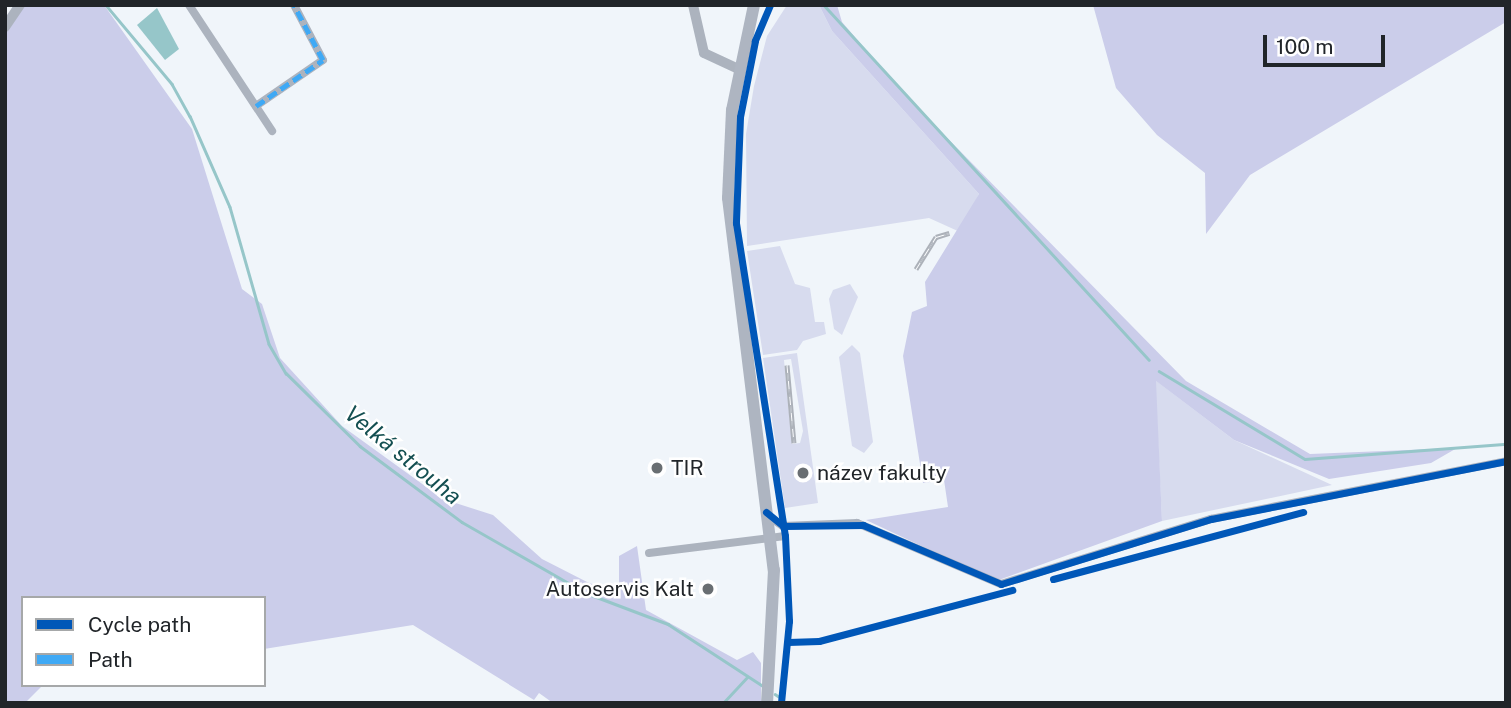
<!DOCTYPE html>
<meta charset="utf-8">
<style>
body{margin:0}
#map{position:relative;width:1511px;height:708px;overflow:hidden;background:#f0f5fa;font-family:"Public Sans",sans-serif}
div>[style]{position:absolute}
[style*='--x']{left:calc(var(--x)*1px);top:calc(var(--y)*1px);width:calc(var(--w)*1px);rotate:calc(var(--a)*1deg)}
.green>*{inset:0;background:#d7dbee}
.forest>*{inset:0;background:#cbcdea}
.water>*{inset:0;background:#96c6c9}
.stream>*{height:2.5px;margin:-1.25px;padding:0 1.25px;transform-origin:1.25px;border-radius:1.25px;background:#96c6c9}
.minor>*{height:8px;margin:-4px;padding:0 4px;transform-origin:4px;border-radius:4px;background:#acb3be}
.tertiary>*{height:10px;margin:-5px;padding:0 5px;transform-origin:5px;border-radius:5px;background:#acb3be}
.primary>*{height:12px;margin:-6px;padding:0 6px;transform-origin:6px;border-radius:6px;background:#aeb5c1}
.rail>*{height:5px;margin-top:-2.5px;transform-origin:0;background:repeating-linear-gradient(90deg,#fff 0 8px,#acb1b9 0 16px);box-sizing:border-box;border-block:2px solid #acb1b9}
.quiet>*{height:5px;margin-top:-2.5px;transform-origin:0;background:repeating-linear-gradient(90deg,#3fa9f5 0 10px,transparent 0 15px)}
.cycleway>*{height:7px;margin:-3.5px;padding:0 3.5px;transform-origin:3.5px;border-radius:3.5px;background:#0057b8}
.dots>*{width:19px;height:19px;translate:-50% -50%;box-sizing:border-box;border:4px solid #fff;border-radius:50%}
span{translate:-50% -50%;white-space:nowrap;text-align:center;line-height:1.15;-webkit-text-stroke:5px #fff;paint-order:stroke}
.poi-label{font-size:21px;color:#212529}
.left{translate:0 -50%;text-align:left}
.right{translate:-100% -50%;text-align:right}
.water-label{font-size:23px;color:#144f51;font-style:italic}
.frame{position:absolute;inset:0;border:7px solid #212529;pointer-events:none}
.legend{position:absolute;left:21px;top:596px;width:245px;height:91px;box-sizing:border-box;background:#fff;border:2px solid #a6a8a9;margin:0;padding:9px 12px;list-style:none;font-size:21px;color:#212529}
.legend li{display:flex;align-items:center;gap:14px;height:35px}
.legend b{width:35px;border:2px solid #a6a8a9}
.scale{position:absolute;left:1263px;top:35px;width:122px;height:32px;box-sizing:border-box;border:4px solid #212529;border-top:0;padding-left:9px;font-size:21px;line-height:24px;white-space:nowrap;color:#212529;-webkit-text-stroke:5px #fff;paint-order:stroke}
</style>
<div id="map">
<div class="green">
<i style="clip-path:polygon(787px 5px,819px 5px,832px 31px,979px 194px,960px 232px,929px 218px,747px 246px,746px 134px,754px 86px,767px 36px)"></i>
<i style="clip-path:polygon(780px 246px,795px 284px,810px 288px,815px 322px,824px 322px,826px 334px,803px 341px,797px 350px,763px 355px,747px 251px)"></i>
<i style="clip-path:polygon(850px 284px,858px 297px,842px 335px,834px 329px,829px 299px,833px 290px)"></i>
<i style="clip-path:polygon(852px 345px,860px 353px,873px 442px,864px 453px,852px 446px,839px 357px)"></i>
<i style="clip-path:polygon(evenodd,797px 353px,818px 503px,785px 508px,763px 358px,797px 353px,791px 359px,803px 431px,800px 443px,792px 444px,784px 360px,791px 359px)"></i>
<i style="clip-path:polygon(1155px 380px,1234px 440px,1332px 485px,1162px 521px)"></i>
</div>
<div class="forest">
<i style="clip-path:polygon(25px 5px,104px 5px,192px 129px,242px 289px,262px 304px,280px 358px,342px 426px,443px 499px,493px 515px,542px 559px,589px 583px,619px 592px,619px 556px,637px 546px,646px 610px,737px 660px,753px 652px,761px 663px,761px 703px,553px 703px,539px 693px,534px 700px,413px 625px,264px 649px,264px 598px,23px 598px,23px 685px,43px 685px,25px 703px,5px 703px,5px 33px)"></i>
<i style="clip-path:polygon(819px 5px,837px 5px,842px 22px,903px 93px,1186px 381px,1310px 454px,1457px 448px,1431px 463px,1329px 479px,1234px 440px,1156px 381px,1162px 521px,996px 581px,866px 520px,948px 507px,944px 480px,923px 483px,903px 356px,912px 312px,927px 306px,925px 282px,979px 194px,832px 31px)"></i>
<i style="clip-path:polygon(1093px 5px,1506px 5px,1506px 22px,1250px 175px,1206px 234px,1205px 173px,1157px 135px,1116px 88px)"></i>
</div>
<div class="water">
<i style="clip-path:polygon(157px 8px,179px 49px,165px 60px,137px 25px)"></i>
</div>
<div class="stream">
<i style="--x:106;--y:5;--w:103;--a:50.1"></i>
<i style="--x:172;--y:84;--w:37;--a:61"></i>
<i style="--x:190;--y:116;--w:99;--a:66.3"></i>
<i style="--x:230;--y:207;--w:142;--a:74.1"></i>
<i style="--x:269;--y:344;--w:34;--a:60"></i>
<i style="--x:286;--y:373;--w:104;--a:44.6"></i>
<i style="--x:360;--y:446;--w:127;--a:36.7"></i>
<i style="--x:462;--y:522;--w:143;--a:29.8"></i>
<i style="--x:586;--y:593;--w:88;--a:20.7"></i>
<i style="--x:668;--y:624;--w:113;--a:33.1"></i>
<i style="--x:824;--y:5;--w:481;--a:47.5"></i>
<i style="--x:1159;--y:371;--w:170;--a:31.1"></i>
<i style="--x:1305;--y:459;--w:202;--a:-4.3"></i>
<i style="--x:775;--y:694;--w:4;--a:34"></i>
<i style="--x:723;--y:703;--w:35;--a:-47"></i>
</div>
<div class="minor">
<i style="--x:189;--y:5;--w:151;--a:56.6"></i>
<i style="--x:256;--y:106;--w:81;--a:-34.5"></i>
<i style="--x:323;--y:60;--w:62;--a:-117.8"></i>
<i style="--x:768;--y:516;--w:18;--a:34"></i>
<i style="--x:783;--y:526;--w:74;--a:-2.3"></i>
<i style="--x:857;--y:523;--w:156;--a:23"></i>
<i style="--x:1001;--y:584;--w:220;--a:-17.2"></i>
<i style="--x:1211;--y:519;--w:301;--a:-11.1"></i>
<i style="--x:649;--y:553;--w:137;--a:-7.1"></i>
</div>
<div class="tertiary">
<i style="--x:693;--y:5;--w:49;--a:77.1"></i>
<i style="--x:704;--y:53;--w:38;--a:25"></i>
<i style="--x:5;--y:27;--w:27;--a:-56"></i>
</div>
<div class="primary">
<i style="--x:754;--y:5;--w:107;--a:101.8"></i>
<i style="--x:732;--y:110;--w:88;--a:92.6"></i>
<i style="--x:728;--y:198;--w:375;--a:83"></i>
<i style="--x:774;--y:570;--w:133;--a:93"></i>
</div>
<div class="rail">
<i style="--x:916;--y:269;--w:38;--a:-58"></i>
<i style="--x:936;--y:237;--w:14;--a:-17"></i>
<i style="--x:787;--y:365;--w:78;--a:84.9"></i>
</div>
<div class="quiet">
<i style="--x:256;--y:106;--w:81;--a:-34.5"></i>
<i style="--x:323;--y:60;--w:62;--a:-117.8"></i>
</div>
<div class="cycleway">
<i style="--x:770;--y:5;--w:39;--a:113"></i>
<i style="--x:755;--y:41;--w:77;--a:101.2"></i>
<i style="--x:740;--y:117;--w:106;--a:92.2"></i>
<i style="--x:736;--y:223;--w:317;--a:81.1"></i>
<i style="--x:785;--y:536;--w:85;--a:87.3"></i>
<i style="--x:789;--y:621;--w:82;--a:95.6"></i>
<i style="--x:766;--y:512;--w:22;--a:39"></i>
<i style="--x:783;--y:526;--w:80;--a:-0.7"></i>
<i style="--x:863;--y:525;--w:150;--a:23.1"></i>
<i style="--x:1001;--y:584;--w:220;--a:-17.2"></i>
<i style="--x:1211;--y:519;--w:301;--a:-11.1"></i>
<i style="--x:1053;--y:579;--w:259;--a:-15"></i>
<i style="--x:788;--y:642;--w:31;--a:-2"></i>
<i style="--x:819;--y:641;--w:200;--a:-14.8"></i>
</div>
<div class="dots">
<i style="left:657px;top:468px;background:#696e72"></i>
<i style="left:803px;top:473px;background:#696e72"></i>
<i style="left:708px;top:589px;background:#696e72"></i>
</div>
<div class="poi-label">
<span class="left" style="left:671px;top:468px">TIR</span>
<span class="left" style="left:817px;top:473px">název fakulty</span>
<span class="right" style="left:694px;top:589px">Autoservis Kalt</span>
</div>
<div class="water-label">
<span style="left:403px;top:455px;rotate:39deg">Velká strouha</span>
</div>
<div class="frame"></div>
<ul class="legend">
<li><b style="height:9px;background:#0057b8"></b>Cycle path</li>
<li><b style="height:9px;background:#3fa9f5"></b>Path</li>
</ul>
<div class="scale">100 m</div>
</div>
